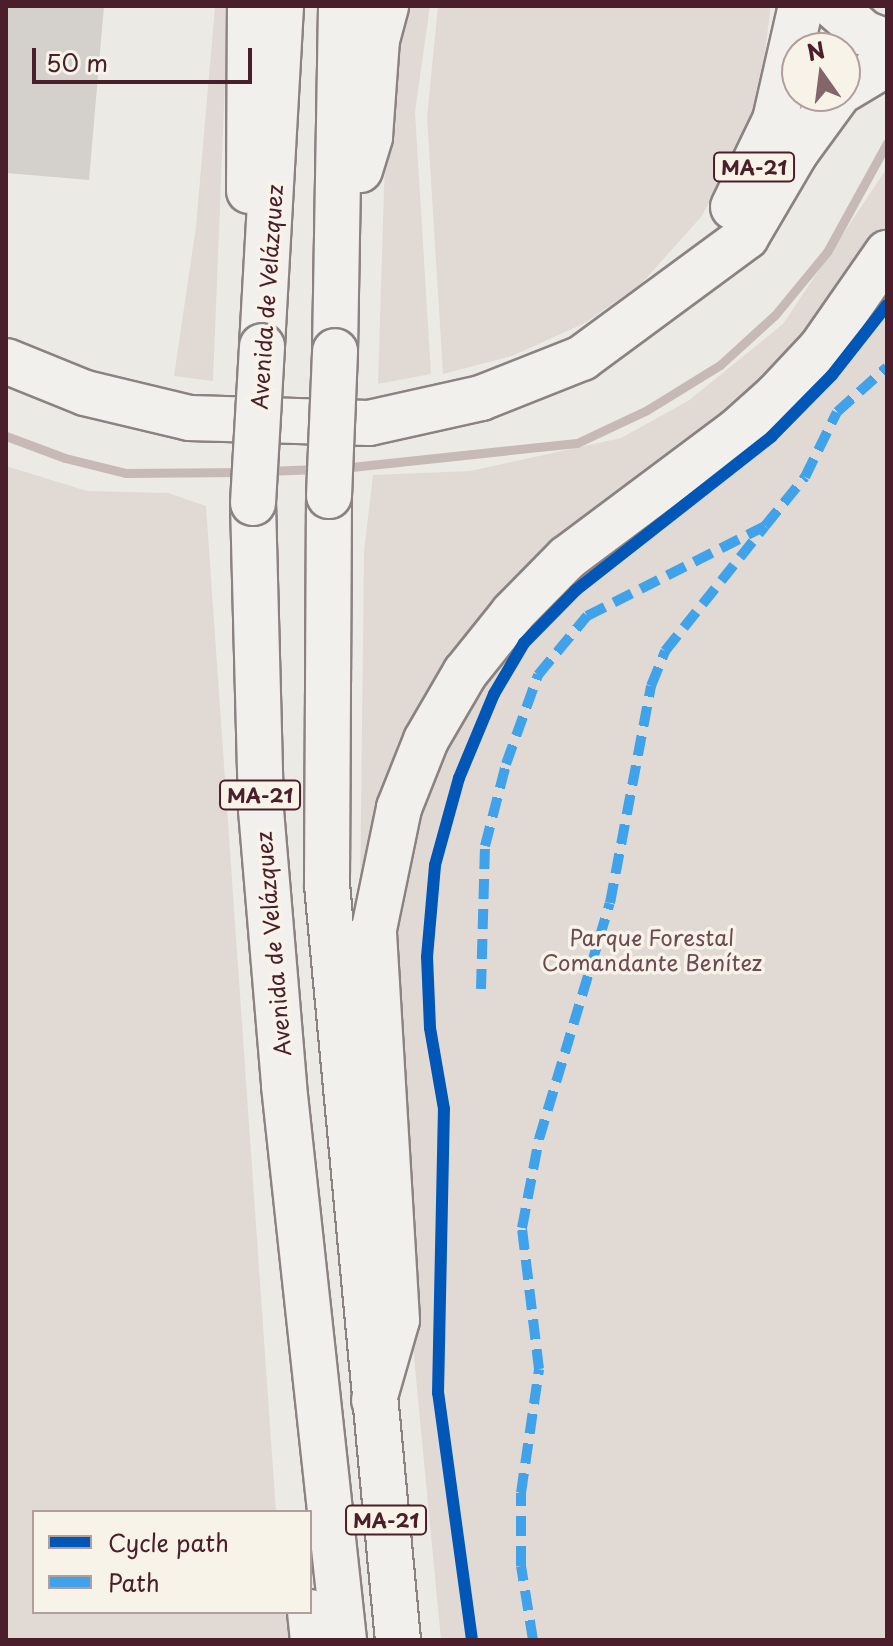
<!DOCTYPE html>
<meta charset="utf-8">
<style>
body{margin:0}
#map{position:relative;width:893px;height:1646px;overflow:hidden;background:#eceae4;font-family:"Playpen Sans",sans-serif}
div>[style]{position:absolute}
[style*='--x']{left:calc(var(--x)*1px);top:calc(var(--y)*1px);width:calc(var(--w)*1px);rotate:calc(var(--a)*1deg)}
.green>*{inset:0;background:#e1dad4}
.stream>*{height:9px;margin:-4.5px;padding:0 4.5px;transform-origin:4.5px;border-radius:4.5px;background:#c7b9b6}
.building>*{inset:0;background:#d4d0cc}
.roads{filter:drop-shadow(2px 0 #8b8282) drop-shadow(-2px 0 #8b8282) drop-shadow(0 2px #8b8282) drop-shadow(0 -2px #8b8282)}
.primary>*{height:44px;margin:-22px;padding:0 22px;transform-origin:22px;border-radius:22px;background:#f1f0ec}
.highway>*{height:44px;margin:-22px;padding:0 22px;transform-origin:22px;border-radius:22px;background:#f1f0ec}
.bridges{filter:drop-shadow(2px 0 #8b8282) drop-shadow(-2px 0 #8b8282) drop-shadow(0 2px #8b8282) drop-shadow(0 -2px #8b8282)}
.highway-bridge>*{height:44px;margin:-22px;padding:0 22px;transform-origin:22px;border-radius:22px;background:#f1f0ec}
.quiet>*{height:10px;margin-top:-5px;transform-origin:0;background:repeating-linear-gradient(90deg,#40a2eb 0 20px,transparent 0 30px)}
.cycleway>*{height:12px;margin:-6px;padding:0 6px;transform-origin:6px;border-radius:6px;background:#0057b8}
span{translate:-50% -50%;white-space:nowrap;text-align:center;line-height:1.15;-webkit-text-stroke:7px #f7f3e8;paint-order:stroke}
.shield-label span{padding:2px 6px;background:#f7f3e8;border:2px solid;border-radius:6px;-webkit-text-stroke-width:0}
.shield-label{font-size:20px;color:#4a1f2b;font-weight:700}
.street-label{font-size:22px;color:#4a1f2b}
.park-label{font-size:22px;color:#6e4a52}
.frame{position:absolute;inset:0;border:8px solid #4a1f2b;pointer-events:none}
.legend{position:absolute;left:32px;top:1510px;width:280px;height:104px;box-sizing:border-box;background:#f7f3e8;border:2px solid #b29e9c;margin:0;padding:10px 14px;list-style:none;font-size:24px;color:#4a1f2b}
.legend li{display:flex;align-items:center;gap:16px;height:40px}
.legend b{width:40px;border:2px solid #b29e9c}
.north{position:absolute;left:781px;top:32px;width:80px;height:80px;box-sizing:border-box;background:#f7f3e8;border:2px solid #b29e9c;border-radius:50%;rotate:346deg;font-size:22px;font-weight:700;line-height:32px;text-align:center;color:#4a1f2b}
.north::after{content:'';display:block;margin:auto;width:28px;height:36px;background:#83666c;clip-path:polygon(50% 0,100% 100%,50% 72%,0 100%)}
.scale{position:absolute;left:32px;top:48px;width:220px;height:36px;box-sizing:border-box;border:4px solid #4a1f2b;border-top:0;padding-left:10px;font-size:24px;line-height:28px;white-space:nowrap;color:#4a1f2b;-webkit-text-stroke:6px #f7f3e8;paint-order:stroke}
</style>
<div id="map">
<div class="green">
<i style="clip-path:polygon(215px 6px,228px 6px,213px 381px,174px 376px,196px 226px)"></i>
<i style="clip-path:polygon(399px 6px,430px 6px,415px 112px,431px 374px,378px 384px,385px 157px)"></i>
<i style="clip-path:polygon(438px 6px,770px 6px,770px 12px,761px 86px,735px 158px,701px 217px,642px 283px,585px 323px,512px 356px,443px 374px,427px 117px)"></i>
<i style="clip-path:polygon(887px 168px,887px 224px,798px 355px,531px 573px,360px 899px,364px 551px,373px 475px,470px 471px,621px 438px,688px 401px,783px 324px)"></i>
<i style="clip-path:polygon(887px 273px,887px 1640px,441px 1640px,403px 1242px,388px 910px,437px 751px,497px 653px)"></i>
<i style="clip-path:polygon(6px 466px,87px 491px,168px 493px,206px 506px,276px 1512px,34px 1512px,34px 1612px,288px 1612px,291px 1640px,6px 1640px)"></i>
</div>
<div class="stream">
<i style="--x:6;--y:436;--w:63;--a:20.4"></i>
<i style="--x:65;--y:458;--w:63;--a:13.8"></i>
<i style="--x:126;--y:473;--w:117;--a:-0.5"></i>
<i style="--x:342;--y:468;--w:236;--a:-6.1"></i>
<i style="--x:577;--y:443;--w:77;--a:-25.2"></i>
<i style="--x:647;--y:410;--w:86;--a:-31.7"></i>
<i style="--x:720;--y:365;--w:74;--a:-42.3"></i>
<i style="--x:775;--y:315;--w:82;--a:-50.5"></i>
<i style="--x:827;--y:252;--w:124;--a:-61.2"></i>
<i style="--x:266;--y:471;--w:53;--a:-2.2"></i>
</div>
<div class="building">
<i style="clip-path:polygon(6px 6px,104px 6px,89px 180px,6px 173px)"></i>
</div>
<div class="roads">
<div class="primary">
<i style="--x:833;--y:6;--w:41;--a:41.1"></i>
<i style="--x:864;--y:33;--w:25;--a:21"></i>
<i style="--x:845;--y:89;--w:49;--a:-30.8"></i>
<i style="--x:733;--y:207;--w:97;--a:-64.2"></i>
<i style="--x:775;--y:120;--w:117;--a:-77.2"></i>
<i style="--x:6;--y:361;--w:85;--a:22.1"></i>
<i style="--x:85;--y:393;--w:107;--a:13.5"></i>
<i style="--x:189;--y:418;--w:180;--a:1.6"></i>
<i style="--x:369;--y:423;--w:115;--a:-12.6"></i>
<i style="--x:481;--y:398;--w:109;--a:-21.6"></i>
<i style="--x:582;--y:358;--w:204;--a:-36.4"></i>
<i style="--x:746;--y:237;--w:99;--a:-59.5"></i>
<i style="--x:796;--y:152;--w:69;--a:-53.8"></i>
</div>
<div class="highway">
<i style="--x:360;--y:170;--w:34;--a:-73"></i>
<i style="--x:370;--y:137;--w:97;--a:-85.9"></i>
<i style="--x:377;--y:40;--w:35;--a:-75"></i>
<i style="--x:249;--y:191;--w:185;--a:-89.7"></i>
<i style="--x:262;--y:346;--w:341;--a:-86.8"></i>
<i style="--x:335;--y:351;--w:345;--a:-89"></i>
<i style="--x:329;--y:496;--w:389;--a:90.3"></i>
<i style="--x:327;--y:885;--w:758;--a:84.63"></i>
<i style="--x:253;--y:503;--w:307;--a:88.5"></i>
<i style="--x:261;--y:810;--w:277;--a:85.2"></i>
<i style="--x:284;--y:1086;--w:557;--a:83.82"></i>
<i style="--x:374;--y:1400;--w:83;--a:-74"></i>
<i style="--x:397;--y:1320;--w:392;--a:-93.4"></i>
<i style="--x:374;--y:929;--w:124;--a:-78.3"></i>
<i style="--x:399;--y:808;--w:73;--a:-68.3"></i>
<i style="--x:426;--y:740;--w:78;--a:-59.8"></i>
<i style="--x:465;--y:673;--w:77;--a:-51.3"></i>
<i style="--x:513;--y:613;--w:77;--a:-45.5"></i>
<i style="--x:567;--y:558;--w:214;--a:-36.8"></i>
<i style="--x:738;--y:430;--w:52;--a:-41.9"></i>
<i style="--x:777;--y:395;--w:64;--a:-46.9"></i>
<i style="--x:821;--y:348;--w:116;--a:-55.2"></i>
<i style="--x:310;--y:1612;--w:28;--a:84"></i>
</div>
</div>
<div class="bridges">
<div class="highway-bridge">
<i style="--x:329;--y:496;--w:145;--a:-87.6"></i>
<i style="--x:253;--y:503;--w:157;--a:-86.7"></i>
</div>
</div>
<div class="quiet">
<i style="--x:481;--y:989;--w:143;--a:-88.4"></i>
<i style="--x:485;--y:846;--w:85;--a:-75.6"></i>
<i style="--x:506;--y:764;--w:95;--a:-70.2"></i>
<i style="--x:538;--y:675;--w:77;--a:-50.3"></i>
<i style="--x:587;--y:616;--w:199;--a:-26.8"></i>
<i style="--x:765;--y:526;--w:63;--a:-50.8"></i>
<i style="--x:805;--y:477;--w:72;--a:-63.8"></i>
<i style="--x:837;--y:412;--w:67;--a:-42"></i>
<i style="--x:533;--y:1640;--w:75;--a:-99.2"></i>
<i style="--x:521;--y:1566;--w:73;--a:-90"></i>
<i style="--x:521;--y:1493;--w:125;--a:-81.7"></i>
<i style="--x:539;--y:1369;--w:142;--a:-96.9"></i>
<i style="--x:522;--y:1228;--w:91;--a:-79.2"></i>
<i style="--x:539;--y:1139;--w:246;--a:-73.3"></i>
<i style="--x:610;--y:903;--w:221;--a:-79.3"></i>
<i style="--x:651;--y:686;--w:38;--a:-68"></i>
<i style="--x:665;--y:651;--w:160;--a:-51.3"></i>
</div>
<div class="cycleway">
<i style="--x:472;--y:1640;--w:249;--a:-97.8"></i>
<i style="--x:438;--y:1393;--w:284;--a:-88.8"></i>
<i style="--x:444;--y:1109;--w:82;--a:-99.8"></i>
<i style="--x:430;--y:1028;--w:71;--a:-92.4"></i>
<i style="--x:427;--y:957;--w:92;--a:-85"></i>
<i style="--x:435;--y:865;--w:90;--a:-74.6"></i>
<i style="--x:459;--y:778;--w:91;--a:-67.4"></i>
<i style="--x:494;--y:694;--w:59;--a:-59.5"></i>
<i style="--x:524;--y:643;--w:74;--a:-45.5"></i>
<i style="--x:576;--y:590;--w:248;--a:-38.1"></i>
<i style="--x:771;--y:437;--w:87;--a:-45.5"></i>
<i style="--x:832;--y:375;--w:89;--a:-51.8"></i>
</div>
<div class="shield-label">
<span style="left:754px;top:167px">MA-21</span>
<span style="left:260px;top:795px">MA-21</span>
<span style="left:386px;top:1520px">MA-21</span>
</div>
<div class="street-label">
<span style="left:266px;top:297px;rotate:-86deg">Avenida de Velázquez</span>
<span style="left:272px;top:944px;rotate:-95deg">Avenida de Velázquez</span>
</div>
<div class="park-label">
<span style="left:652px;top:949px">Parque Forestal<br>Comandante Benítez</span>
</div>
<div class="frame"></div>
<ul class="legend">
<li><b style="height:10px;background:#0057b8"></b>Cycle path</li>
<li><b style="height:10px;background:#40a2eb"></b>Path</li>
</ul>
<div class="north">N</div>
<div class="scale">50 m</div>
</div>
